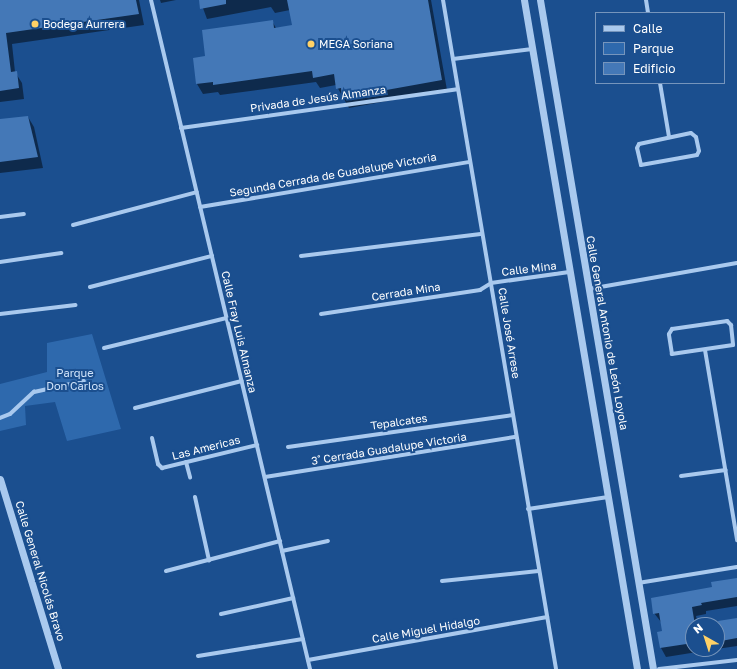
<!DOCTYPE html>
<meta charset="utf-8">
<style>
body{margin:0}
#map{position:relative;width:737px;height:669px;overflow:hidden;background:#1b4f8f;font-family:"Golos Text",sans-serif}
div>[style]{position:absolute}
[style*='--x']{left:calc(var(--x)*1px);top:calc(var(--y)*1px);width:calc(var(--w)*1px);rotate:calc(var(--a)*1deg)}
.green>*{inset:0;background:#2e69ad}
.shadow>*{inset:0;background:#0007}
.building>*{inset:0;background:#4478b7}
.minor>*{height:4px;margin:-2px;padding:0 2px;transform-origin:2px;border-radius:2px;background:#a9c9ee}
.tertiary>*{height:7px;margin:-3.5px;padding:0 3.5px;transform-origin:3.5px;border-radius:3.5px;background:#a9c9ee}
.dots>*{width:11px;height:11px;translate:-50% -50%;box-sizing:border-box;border:2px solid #1b4f8f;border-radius:50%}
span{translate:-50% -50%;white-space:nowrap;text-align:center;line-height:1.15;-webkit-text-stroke:4px #1b4f8f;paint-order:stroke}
.poi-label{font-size:11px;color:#fff}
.left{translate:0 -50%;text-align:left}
.street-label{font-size:11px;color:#fff}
.park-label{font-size:11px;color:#cfe3fa}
.legend{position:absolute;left:595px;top:12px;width:130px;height:72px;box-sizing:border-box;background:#1b4f8f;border:1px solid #7695bc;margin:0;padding:5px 7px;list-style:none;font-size:12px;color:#fff}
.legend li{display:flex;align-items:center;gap:8px;height:20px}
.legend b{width:20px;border:1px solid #7695bc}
.north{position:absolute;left:685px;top:617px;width:40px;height:40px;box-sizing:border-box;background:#1b4f8f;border:1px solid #7695bc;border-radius:50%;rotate:321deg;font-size:11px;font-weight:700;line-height:16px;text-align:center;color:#fff}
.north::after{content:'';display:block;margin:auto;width:14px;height:18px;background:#ffd166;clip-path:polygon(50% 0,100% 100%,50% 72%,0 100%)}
</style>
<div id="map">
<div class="green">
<i style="clip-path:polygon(92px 334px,121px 429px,67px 441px,55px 402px,25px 406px,26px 425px,0 431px,0 384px,47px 372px,47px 343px)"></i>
</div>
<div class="shadow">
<i style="clip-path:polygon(0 0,139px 0,144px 25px,12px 44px,15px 72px,22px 83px,24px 99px,0 102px)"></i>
<i style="clip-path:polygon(160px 0,176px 0,161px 3px)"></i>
<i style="clip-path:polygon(200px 0,431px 0,447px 90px,349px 108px,336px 85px,320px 88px,316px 82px,220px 95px,218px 92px,203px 94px,197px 84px,206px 57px,272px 21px,276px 28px,293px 26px,290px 10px,275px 13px,271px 7px,207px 19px)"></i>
<i style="clip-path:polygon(28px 117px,34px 127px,43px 168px,0 173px,0 120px)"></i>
<i style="clip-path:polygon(737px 579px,737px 606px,706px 611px,706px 614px,696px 616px,698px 625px,693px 625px,693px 649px,716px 649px,666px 657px,661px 648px,659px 632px,663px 632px,661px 622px,654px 613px)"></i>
<i style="clip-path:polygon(737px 619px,737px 646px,717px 649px,717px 625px,702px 625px)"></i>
</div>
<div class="building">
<i style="clip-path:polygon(0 0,136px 0,139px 14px,6px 33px,11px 72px,17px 71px,19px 88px,0 91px)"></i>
<i style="clip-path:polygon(199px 0,226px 0,226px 4px,200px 9px)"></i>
<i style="clip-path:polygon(287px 0,428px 0,442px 80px,342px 98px,341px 88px,336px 89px,334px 74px,313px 78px,312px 71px,213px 85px,213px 82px,196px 84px,193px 58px,205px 56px,202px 30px,273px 20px,274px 28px,292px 25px)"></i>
<i style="clip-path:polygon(28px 116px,38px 157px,0 162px,0 119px)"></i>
<i style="clip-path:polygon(737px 578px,737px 597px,701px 603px,702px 605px,692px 607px,695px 625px,693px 643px,660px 648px,657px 632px,662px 631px,659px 613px,653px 614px,651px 598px,712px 587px,711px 582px)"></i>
<i style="clip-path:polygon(737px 618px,737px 638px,721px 641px,718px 621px)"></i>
</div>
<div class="minor">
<i style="--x:151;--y:0;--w:688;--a:76.63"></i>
<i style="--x:443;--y:0;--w:678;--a:80.41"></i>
<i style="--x:646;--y:0;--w:13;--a:81"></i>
<i style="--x:453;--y:59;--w:80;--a:-7.2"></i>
<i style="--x:660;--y:83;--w:55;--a:80.5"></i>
<i style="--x:181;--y:128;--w:279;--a:-8"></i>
<i style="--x:691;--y:133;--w:6;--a:39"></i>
<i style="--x:696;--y:137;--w:14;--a:78"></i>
<i style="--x:699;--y:151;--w:4;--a:117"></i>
<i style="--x:697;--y:155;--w:57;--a:169.9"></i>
<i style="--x:641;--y:165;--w:17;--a:-103"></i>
<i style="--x:637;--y:148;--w:4;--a:-63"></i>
<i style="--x:639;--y:144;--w:53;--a:-11.9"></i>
<i style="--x:200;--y:207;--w:272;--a:-9.5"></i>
<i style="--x:0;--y:217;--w:24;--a:-7"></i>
<i style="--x:73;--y:225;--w:128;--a:-14.9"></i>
<i style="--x:301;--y:256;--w:181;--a:-7"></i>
<i style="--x:0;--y:262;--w:62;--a:-8.4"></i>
<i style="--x:90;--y:287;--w:126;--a:-14.3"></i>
<i style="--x:589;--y:289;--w:150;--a:-10"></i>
<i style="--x:0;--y:314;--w:76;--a:-6.8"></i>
<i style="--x:321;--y:314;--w:161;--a:-8.6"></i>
<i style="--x:480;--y:290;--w:13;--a:-32"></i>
<i style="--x:491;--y:283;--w:79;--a:-8"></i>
<i style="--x:727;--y:321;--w:6;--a:45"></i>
<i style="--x:731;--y:325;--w:20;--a:84"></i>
<i style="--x:733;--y:345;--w:62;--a:171.6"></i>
<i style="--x:672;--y:354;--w:20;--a:-99"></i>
<i style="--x:669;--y:334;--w:6;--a:-59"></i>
<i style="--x:672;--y:329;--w:56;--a:-8.3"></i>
<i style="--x:104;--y:348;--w:126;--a:-13.8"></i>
<i style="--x:705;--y:350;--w:193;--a:80.4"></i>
<i style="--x:135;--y:408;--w:110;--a:-14.2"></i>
<i style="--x:0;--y:418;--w:11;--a:-22"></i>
<i style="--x:10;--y:414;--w:33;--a:-43"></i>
<i style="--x:34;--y:392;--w:51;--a:-12.4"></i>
<i style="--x:152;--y:438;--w:27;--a:77"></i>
<i style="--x:158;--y:464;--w:6;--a:45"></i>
<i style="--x:162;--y:468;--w:98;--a:-13.6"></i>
<i style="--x:288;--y:447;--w:227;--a:-8.1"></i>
<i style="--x:186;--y:462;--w:16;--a:75"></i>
<i style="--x:681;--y:476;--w:45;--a:-7.6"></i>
<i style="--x:265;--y:477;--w:254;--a:-9.1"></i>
<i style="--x:195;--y:497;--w:65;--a:77.5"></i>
<i style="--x:528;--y:509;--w:81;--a:-8.5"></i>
<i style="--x:282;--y:551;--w:47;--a:-12.3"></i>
<i style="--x:166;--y:571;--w:118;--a:-14.7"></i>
<i style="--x:442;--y:581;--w:97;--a:-5.9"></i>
<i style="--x:638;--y:583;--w:100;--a:-9.2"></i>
<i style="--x:221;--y:614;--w:74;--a:-12.5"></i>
<i style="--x:198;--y:656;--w:106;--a:-9.2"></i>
<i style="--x:308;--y:660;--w:243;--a:-10.2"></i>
<i style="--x:659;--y:669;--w:79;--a:-6.6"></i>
</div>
<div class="tertiary">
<i style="--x:524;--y:0;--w:678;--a:80.41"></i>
<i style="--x:540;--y:0;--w:678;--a:80.41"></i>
<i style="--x:0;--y:479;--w:199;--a:73"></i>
</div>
<div class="dots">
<i style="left:35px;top:24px;background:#ffd166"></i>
<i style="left:311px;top:44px;background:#ffd166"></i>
</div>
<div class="poi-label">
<span class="left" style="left:43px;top:24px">Bodega Aurrera</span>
<span class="left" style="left:319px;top:44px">MEGA Soriana</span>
</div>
<div class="street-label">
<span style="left:318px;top:99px;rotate:-8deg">Privada de Jesús Almanza</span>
<span style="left:333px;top:175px;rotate:-10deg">Segunda Cerrada de Guadalupe Victoria</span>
<span style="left:529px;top:269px;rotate:-7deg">Calle Mina</span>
<span style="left:406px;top:292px;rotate:-9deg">Cerrada Mina</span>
<span style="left:239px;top:332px;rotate:77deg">Calle Fray Luis Almanza</span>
<span style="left:509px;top:333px;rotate:81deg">Calle José Arrese</span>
<span style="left:607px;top:333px;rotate:80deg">Calle General Antonio de León Loyola</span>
<span style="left:399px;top:422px;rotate:-8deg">Tepalcates</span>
<span style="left:206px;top:448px;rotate:-14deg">Las Americas</span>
<span style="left:389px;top:449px;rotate:-9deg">3˚ Cerrada Guadalupe Victoria</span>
<span style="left:40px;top:571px;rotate:73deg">Calle General Nicolás Bravo</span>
<span style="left:426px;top:630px;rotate:-10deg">Calle Miguel Hidalgo</span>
</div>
<div class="park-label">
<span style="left:75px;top:380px">Parque<br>Don Carlos</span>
</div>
<ul class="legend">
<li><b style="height:5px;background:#a9c9ee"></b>Calle</li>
<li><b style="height:11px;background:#2e69ad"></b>Parque</li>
<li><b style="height:11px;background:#4478b7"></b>Edificio</li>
</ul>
<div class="north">N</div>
</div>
